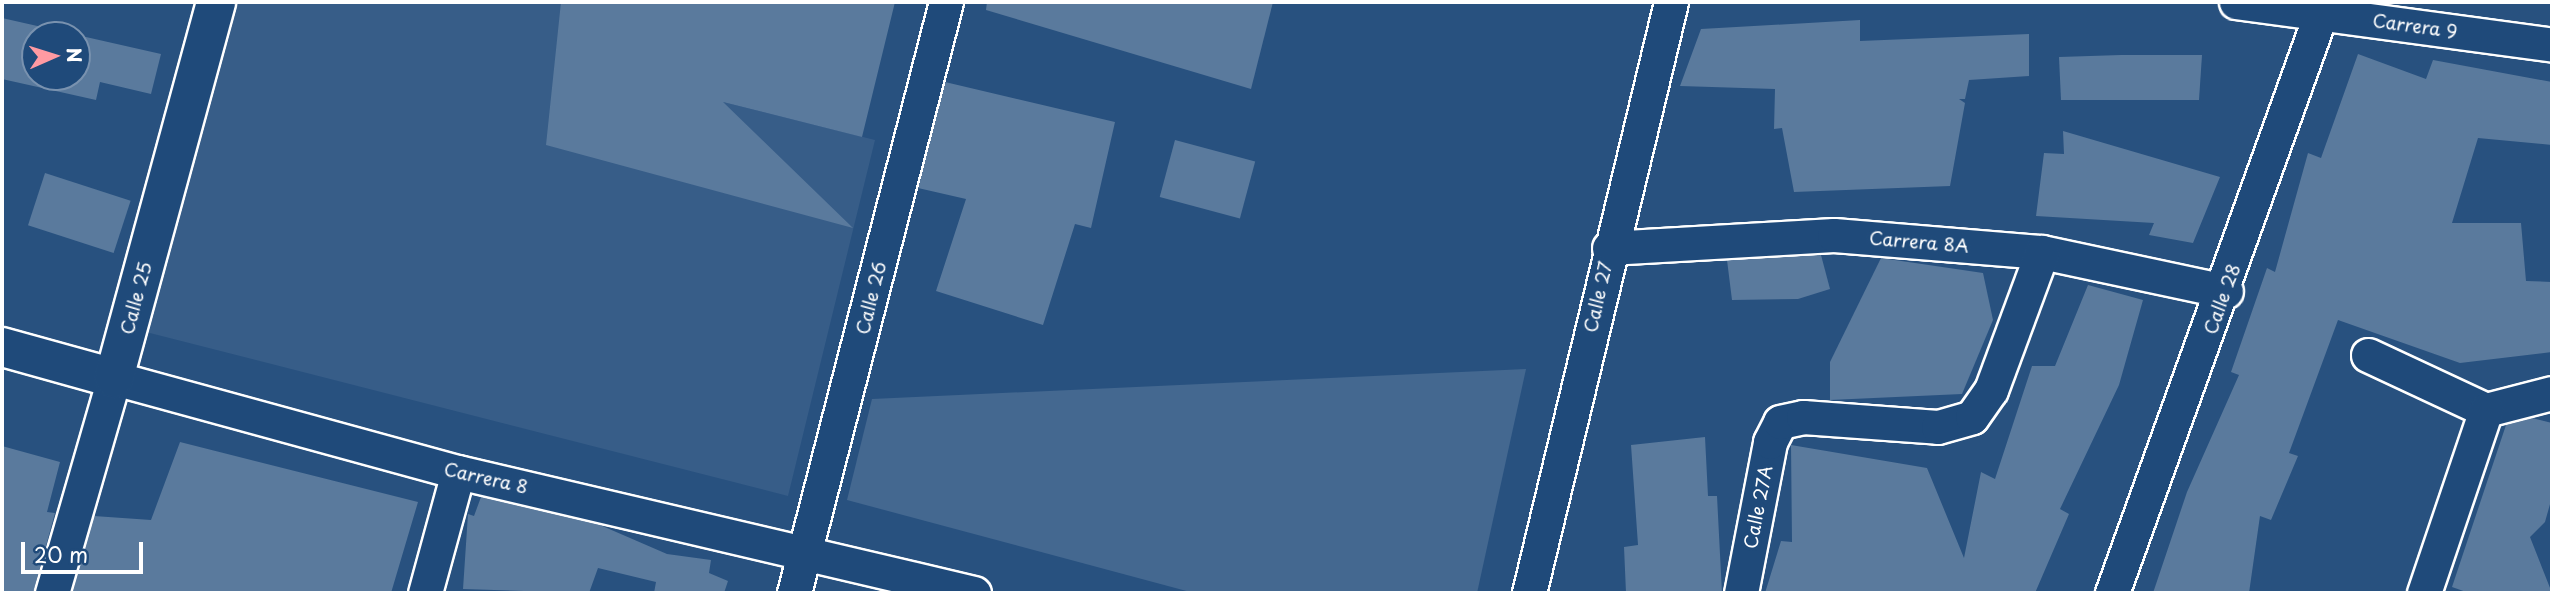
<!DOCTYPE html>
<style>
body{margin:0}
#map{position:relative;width:2554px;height:595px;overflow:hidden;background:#28517f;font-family:"Playpen Sans",sans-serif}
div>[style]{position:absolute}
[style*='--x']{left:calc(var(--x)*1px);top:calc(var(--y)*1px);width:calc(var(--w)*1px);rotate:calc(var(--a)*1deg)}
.built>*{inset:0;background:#375d88}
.green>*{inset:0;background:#446890}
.building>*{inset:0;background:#5a7a9d;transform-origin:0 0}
.roads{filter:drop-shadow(2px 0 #fff) drop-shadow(-2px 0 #fff) drop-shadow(0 2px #fff) drop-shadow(0 -2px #fff)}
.minor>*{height:33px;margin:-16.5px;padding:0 16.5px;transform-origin:16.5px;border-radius:16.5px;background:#1f4a7a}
.secondary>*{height:38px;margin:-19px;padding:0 19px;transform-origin:19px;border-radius:19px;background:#1f4a7a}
span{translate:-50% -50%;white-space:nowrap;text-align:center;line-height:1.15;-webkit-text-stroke:7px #1f4a7a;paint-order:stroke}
.street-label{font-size:18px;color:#fff}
.frame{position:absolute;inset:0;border:4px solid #fff;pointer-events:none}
.north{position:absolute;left:21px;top:21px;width:70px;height:70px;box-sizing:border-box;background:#1f4a7a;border:2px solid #7992af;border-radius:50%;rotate:87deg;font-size:19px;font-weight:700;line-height:28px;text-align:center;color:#fff}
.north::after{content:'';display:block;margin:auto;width:24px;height:32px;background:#ff9aa2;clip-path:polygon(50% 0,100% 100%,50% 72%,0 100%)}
.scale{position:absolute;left:21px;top:542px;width:122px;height:32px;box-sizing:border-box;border:4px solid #fff;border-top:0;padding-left:9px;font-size:21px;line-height:24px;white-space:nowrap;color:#fff;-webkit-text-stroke:5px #1f4a7a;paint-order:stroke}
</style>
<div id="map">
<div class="built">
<i style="clip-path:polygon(228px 2px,747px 2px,723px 102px,875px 140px,788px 496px,142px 331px)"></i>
</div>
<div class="green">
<i style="clip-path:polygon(1526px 369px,1477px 593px,1194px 593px,847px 500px,872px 399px)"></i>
</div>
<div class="building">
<i style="clip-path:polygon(561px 2px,895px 2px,862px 137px,723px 102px,853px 228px,546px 145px)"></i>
<i style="clip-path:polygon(987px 2px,1273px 2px,1251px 89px,986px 10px)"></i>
<i style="clip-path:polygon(evenodd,2px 18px,161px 54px,151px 94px,100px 82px,96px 100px,2px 79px,2px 18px,35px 35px,77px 35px,77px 77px,35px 77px,35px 35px)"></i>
<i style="clip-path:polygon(1860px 20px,1860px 41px,2029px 34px,2029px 76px,1969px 80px,1965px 99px,1959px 99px,1965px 103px,1950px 186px,1794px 192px,1782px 128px,1774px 129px,1775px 89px,1680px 86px,1701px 29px)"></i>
<i style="clip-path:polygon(2358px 54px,2426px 79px,2433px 60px,2552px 82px,2552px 145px,2478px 138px,2452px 223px,2521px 223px,2526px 281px,2552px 282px,2552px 352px,2460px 363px,2338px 320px,2289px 453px,2298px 456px,2271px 520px,2260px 516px,2249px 593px,2153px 593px,2187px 492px,2239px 375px,2231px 372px,2267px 268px,2275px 272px,2308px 153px,2321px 158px)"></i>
<i style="clip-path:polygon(2121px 55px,2202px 55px,2199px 100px,2061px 100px,2059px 57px)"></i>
<i style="clip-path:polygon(945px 82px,1115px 122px,1091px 228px,1075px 224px,1043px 325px,936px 291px,966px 199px,918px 188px)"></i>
<i style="clip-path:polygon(2063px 131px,2220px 177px,2193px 243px,2149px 235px,2154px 223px,2036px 216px,2044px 153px,2064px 154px)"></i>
<i style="left:1175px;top:140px;width:83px;height:59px;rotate:15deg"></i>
<i style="left:45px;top:173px;width:90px;height:55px;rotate:18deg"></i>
<i style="clip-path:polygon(1821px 255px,1830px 289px,1798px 299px,1732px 300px,1727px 260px)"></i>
<i style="clip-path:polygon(1881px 258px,1983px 273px,1993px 320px,1962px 394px,1830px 400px,1830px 362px)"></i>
<i style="clip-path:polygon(2088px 285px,2143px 300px,2119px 385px,2060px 509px,2069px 514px,2035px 593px,1765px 593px,1781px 541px,1792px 542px,1791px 445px,1927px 468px,1964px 558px,1981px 472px,1995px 479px,2032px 366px,2055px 366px)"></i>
<i style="clip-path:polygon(2532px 418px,2552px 423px,2552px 497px,2545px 522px,2530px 537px,2552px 593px,2469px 593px,2452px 587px,2506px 425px)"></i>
<i style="clip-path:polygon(1705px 437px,1708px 496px,1717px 496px,1722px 593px,1626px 593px,1624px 547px,1638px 545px,1631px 445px)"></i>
<i style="clip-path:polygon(180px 442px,418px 502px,391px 593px,72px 593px,94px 516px,151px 520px)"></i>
<i style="clip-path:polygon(2px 446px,60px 462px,47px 512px,55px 513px,33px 593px,2px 593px)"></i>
<i style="clip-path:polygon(481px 497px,600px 525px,667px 554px,711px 560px,709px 573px,728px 581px,724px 593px,654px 593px,656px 582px,598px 568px,589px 593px,463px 589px,468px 514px,474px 516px)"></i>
</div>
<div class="roads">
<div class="minor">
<i style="--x:2236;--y:2;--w:319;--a:7.7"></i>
<i style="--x:1609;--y:248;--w:225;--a:-3.3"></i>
<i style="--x:1834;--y:235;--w:209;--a:4.7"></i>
<i style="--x:2042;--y:252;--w:188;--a:12"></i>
<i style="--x:2368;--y:355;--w:130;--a:25"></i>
<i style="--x:2486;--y:410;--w:68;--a:-14.4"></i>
<i style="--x:52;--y:593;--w:224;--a:-73.9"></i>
<i style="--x:114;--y:378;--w:357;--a:15.3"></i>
<i style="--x:458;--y:472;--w:530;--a:13.2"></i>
<i style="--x:425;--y:593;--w:125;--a:-74.7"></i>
<i style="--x:794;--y:593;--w:610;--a:-75.58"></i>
<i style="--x:1529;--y:593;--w:608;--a:-76.49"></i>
<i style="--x:1741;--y:593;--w:154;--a:-79.1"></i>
<i style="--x:1770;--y:442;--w:22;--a:-63"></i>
<i style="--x:1780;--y:422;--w:24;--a:-12"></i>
<i style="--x:1803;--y:417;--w:135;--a:4.2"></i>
<i style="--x:1938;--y:427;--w:35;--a:-16"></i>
<i style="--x:1972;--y:417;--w:33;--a:-55"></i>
<i style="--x:1991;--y:390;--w:147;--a:-69.7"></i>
<i style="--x:2112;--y:593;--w:628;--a:-70.18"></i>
<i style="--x:2424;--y:593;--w:193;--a:-71.3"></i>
</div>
<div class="secondary">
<i style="--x:2;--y:347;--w:116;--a:15.5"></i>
<i style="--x:114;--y:378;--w:390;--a:-74.8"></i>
</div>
</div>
<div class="street-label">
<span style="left:2415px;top:26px;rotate:8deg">Carrera 9</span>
<span style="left:1919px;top:242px;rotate:5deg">Carrera 8A</span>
<span style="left:1598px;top:297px;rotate:-77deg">Calle 27</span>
<span style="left:136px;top:298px;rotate:-75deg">Calle 25</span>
<span style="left:871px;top:298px;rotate:-76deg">Calle 26</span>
<span style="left:2222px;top:299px;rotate:-70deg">Calle 28</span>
<span style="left:486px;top:478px;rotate:13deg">Carrera 8</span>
<span style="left:1758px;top:507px;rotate:-79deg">Calle 27A</span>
</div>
<div class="frame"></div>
<div class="north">N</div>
<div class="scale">20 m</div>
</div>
